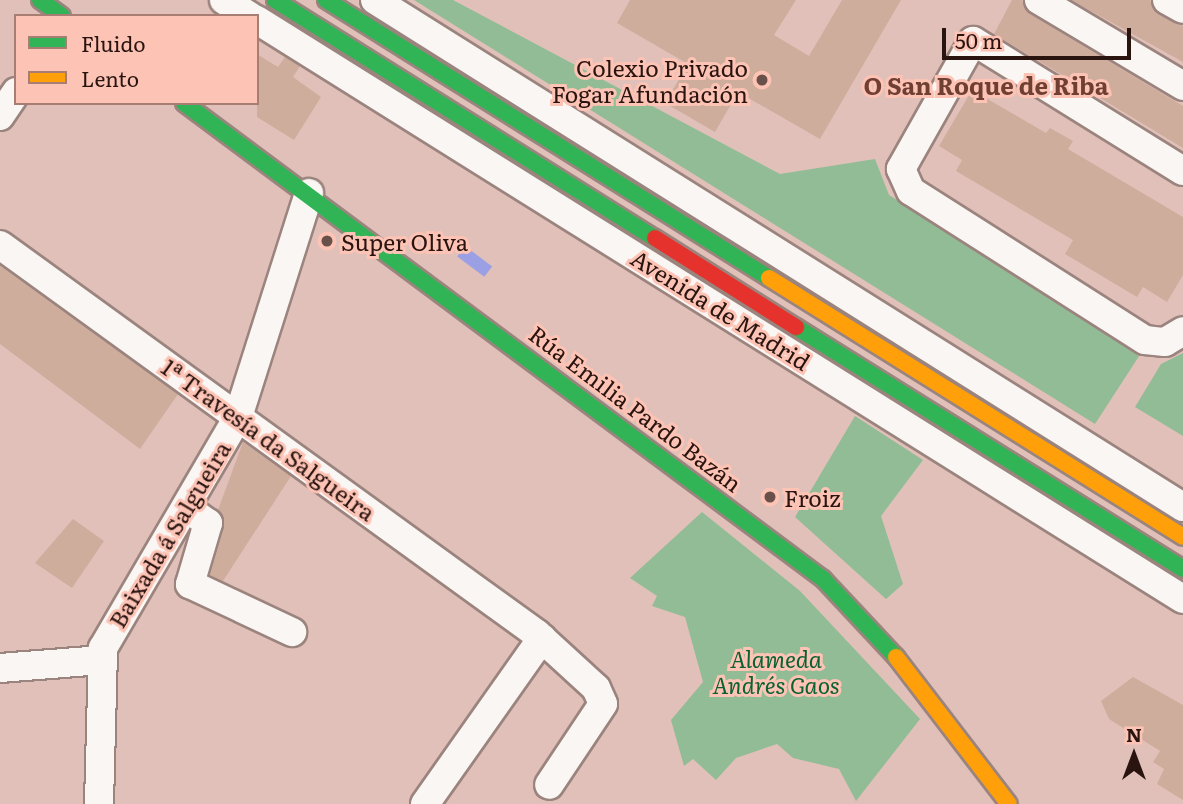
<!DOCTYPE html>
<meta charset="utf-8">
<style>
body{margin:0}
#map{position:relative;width:1183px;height:804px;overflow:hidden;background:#e0c0b9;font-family:Literata,serif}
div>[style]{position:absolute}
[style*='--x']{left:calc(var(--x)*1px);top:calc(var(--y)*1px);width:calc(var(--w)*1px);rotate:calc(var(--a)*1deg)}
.green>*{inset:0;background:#92bc95}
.water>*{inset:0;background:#9ba0e5;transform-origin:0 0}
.building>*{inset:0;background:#cfad9c}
.roads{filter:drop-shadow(2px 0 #9b847e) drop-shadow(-2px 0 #9b847e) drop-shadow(0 2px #9b847e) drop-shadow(0 -2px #9b847e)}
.street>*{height:28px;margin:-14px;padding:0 14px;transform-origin:14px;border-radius:14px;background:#faf6f4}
.fast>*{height:16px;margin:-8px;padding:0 8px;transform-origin:8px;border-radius:8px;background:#30b455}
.slow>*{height:16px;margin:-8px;padding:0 8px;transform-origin:8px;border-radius:8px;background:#ff9f0a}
.jam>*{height:16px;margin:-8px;padding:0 8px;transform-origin:8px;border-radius:8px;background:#e5322d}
.dots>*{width:19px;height:19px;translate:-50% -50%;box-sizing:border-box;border:4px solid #fdc3b5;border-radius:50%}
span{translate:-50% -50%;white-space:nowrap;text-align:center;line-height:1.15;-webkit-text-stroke:6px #fdc3b5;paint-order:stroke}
.poi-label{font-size:23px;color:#291410}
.right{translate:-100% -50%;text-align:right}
.left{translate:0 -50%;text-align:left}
.street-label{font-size:23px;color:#291410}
.park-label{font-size:23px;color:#096233;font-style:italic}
.neighbourhood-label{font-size:24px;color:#6f3f34;font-weight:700}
.legend{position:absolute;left:14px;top:14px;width:245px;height:91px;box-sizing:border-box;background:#fdc3b5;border:2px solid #a87d73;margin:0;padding:9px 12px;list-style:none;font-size:21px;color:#291410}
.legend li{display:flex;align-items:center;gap:14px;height:35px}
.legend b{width:35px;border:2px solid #a87d73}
.north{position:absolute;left:1099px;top:720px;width:70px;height:70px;-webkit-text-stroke:5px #fdc3b5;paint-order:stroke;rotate:0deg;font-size:19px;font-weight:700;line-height:28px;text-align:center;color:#291410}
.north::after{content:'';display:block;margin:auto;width:24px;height:32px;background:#291410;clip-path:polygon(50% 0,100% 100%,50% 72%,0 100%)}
.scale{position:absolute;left:942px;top:28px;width:189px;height:32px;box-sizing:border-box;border:4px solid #291410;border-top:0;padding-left:9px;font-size:21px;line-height:24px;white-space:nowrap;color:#291410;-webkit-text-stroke:5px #fdc3b5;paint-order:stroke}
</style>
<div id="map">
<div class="green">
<i style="clip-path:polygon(414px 0,453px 0,780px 174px,875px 159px,889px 195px,1143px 350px,1095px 424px)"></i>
<i style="clip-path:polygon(1183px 353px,1183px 436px,1135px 407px,1161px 364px)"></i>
<i style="clip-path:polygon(855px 416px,923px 460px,881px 516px,903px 584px,886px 599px,795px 517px)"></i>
<i style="clip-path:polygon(702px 512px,800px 591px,920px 719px,856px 801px,839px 769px,793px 758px,777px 744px,736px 758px,716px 780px,693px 759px,684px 766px,671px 720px,703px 682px,685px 617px,652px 606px,657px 596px,630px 578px)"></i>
</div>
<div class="water">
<i style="left:465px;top:246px;width:34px;height:13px;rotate:37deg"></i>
</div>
<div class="building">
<i style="clip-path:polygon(630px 0,796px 0,774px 35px,809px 56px,842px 0,901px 0,820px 139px,738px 92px,715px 132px,665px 103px,688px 64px,617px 23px)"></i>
<i style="clip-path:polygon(1012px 0,1022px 0,1030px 14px,1183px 106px,1183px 148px,994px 34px)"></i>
<i style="clip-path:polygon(1071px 0,1150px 0,1158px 14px,1183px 26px,1183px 62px)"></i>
<i style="clip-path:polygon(257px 54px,278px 67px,285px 57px,300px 66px,293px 77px,321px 97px,294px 140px,257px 117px)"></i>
<i style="clip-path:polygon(972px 90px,1046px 133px,1050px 128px,1073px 141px,1068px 149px,1183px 217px,1183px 275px,1167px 302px,1143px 287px,1137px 297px,1065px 254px,1073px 240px,956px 171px,962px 160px,939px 146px)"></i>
<i style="clip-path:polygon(0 266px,178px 394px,140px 449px,0 344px)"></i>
<i style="clip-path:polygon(243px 442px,291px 476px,223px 581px,210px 575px,224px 527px,218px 510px)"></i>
<i style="clip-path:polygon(73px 519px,104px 541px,72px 588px,35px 563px)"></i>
<i style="clip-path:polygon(1133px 677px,1183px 705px,1183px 800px,1157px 784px,1164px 769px,1153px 762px,1160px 751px,1109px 719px,1101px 701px)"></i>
</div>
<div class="roads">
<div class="street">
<i style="--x:224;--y:0;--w:31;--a:32"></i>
<i style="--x:375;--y:0;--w:954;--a:32.11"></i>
<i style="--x:1039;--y:0;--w:168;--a:30.8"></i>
<i style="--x:1167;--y:0;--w:18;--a:29"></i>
<i style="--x:257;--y:20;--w:1092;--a:32.02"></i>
<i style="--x:0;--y:116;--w:29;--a:-56"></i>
<i style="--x:1183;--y:171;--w:247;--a:-148.2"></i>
<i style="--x:973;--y:41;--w:147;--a:119.4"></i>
<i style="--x:901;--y:169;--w:24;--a:66"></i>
<i style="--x:911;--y:191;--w:277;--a:32.5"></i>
<i style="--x:1145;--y:340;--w:20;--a:6"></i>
<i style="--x:1165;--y:342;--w:21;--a:-31"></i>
<i style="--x:0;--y:245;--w:663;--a:35.92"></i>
<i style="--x:537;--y:634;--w:80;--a:42.5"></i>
<i style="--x:596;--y:688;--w:17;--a:66"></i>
<i style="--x:603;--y:704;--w:97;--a:123.7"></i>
<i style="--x:187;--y:508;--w:26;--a:36"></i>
<i style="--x:208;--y:523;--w:64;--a:106.4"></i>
<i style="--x:190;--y:584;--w:113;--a:25.2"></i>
<i style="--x:0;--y:668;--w:102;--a:-4.5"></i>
<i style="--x:99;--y:804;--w:156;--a:-88.5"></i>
<i style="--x:103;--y:648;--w:268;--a:-59.7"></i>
<i style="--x:238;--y:417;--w:235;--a:-72.4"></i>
<i style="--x:425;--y:804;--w:203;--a:-54.8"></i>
</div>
<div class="fast">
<i style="--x:40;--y:0;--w:27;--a:36"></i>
<i style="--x:275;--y:0;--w:448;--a:32.1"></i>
<i style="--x:326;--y:0;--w:523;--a:32.11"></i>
<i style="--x:184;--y:103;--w:797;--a:36.68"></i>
<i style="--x:823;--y:579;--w:107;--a:46.9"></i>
<i style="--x:796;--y:327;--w:456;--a:32"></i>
</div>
<div class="slow">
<i style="--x:769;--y:278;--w:488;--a:32"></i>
<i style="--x:896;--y:657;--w:185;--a:52.5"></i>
</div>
<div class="jam">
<i style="--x:655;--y:238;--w:167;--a:32.3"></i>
</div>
</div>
<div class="dots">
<i style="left:762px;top:80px;background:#69504b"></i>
<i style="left:327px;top:241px;background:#69504b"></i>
<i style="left:770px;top:497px;background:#69504b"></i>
</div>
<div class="poi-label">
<span class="right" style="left:748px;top:80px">Colexio Privado<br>Fogar Afundación</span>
<span class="left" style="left:341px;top:241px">Super Oliva</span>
<span class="left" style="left:784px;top:497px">Froiz</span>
</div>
<div class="street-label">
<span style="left:721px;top:309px;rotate:32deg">Avenida de Madrid</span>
<span style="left:636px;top:408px;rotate:37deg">Rúa Emilia Pardo Bazán</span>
<span style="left:269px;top:439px;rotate:36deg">1ª Travesía da Salgueira</span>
<span style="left:169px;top:534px;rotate:-59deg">Baixada á Salgueira</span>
</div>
<div class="park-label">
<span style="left:776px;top:671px">Alameda<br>Andrés Gaos</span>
</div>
<div class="neighbourhood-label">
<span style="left:986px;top:85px">O San Roque de Riba</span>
</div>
<ul class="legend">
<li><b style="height:9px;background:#30b455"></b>Fluido</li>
<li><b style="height:9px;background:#ff9f0a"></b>Lento</li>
</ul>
<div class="north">N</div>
<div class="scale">50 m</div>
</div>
